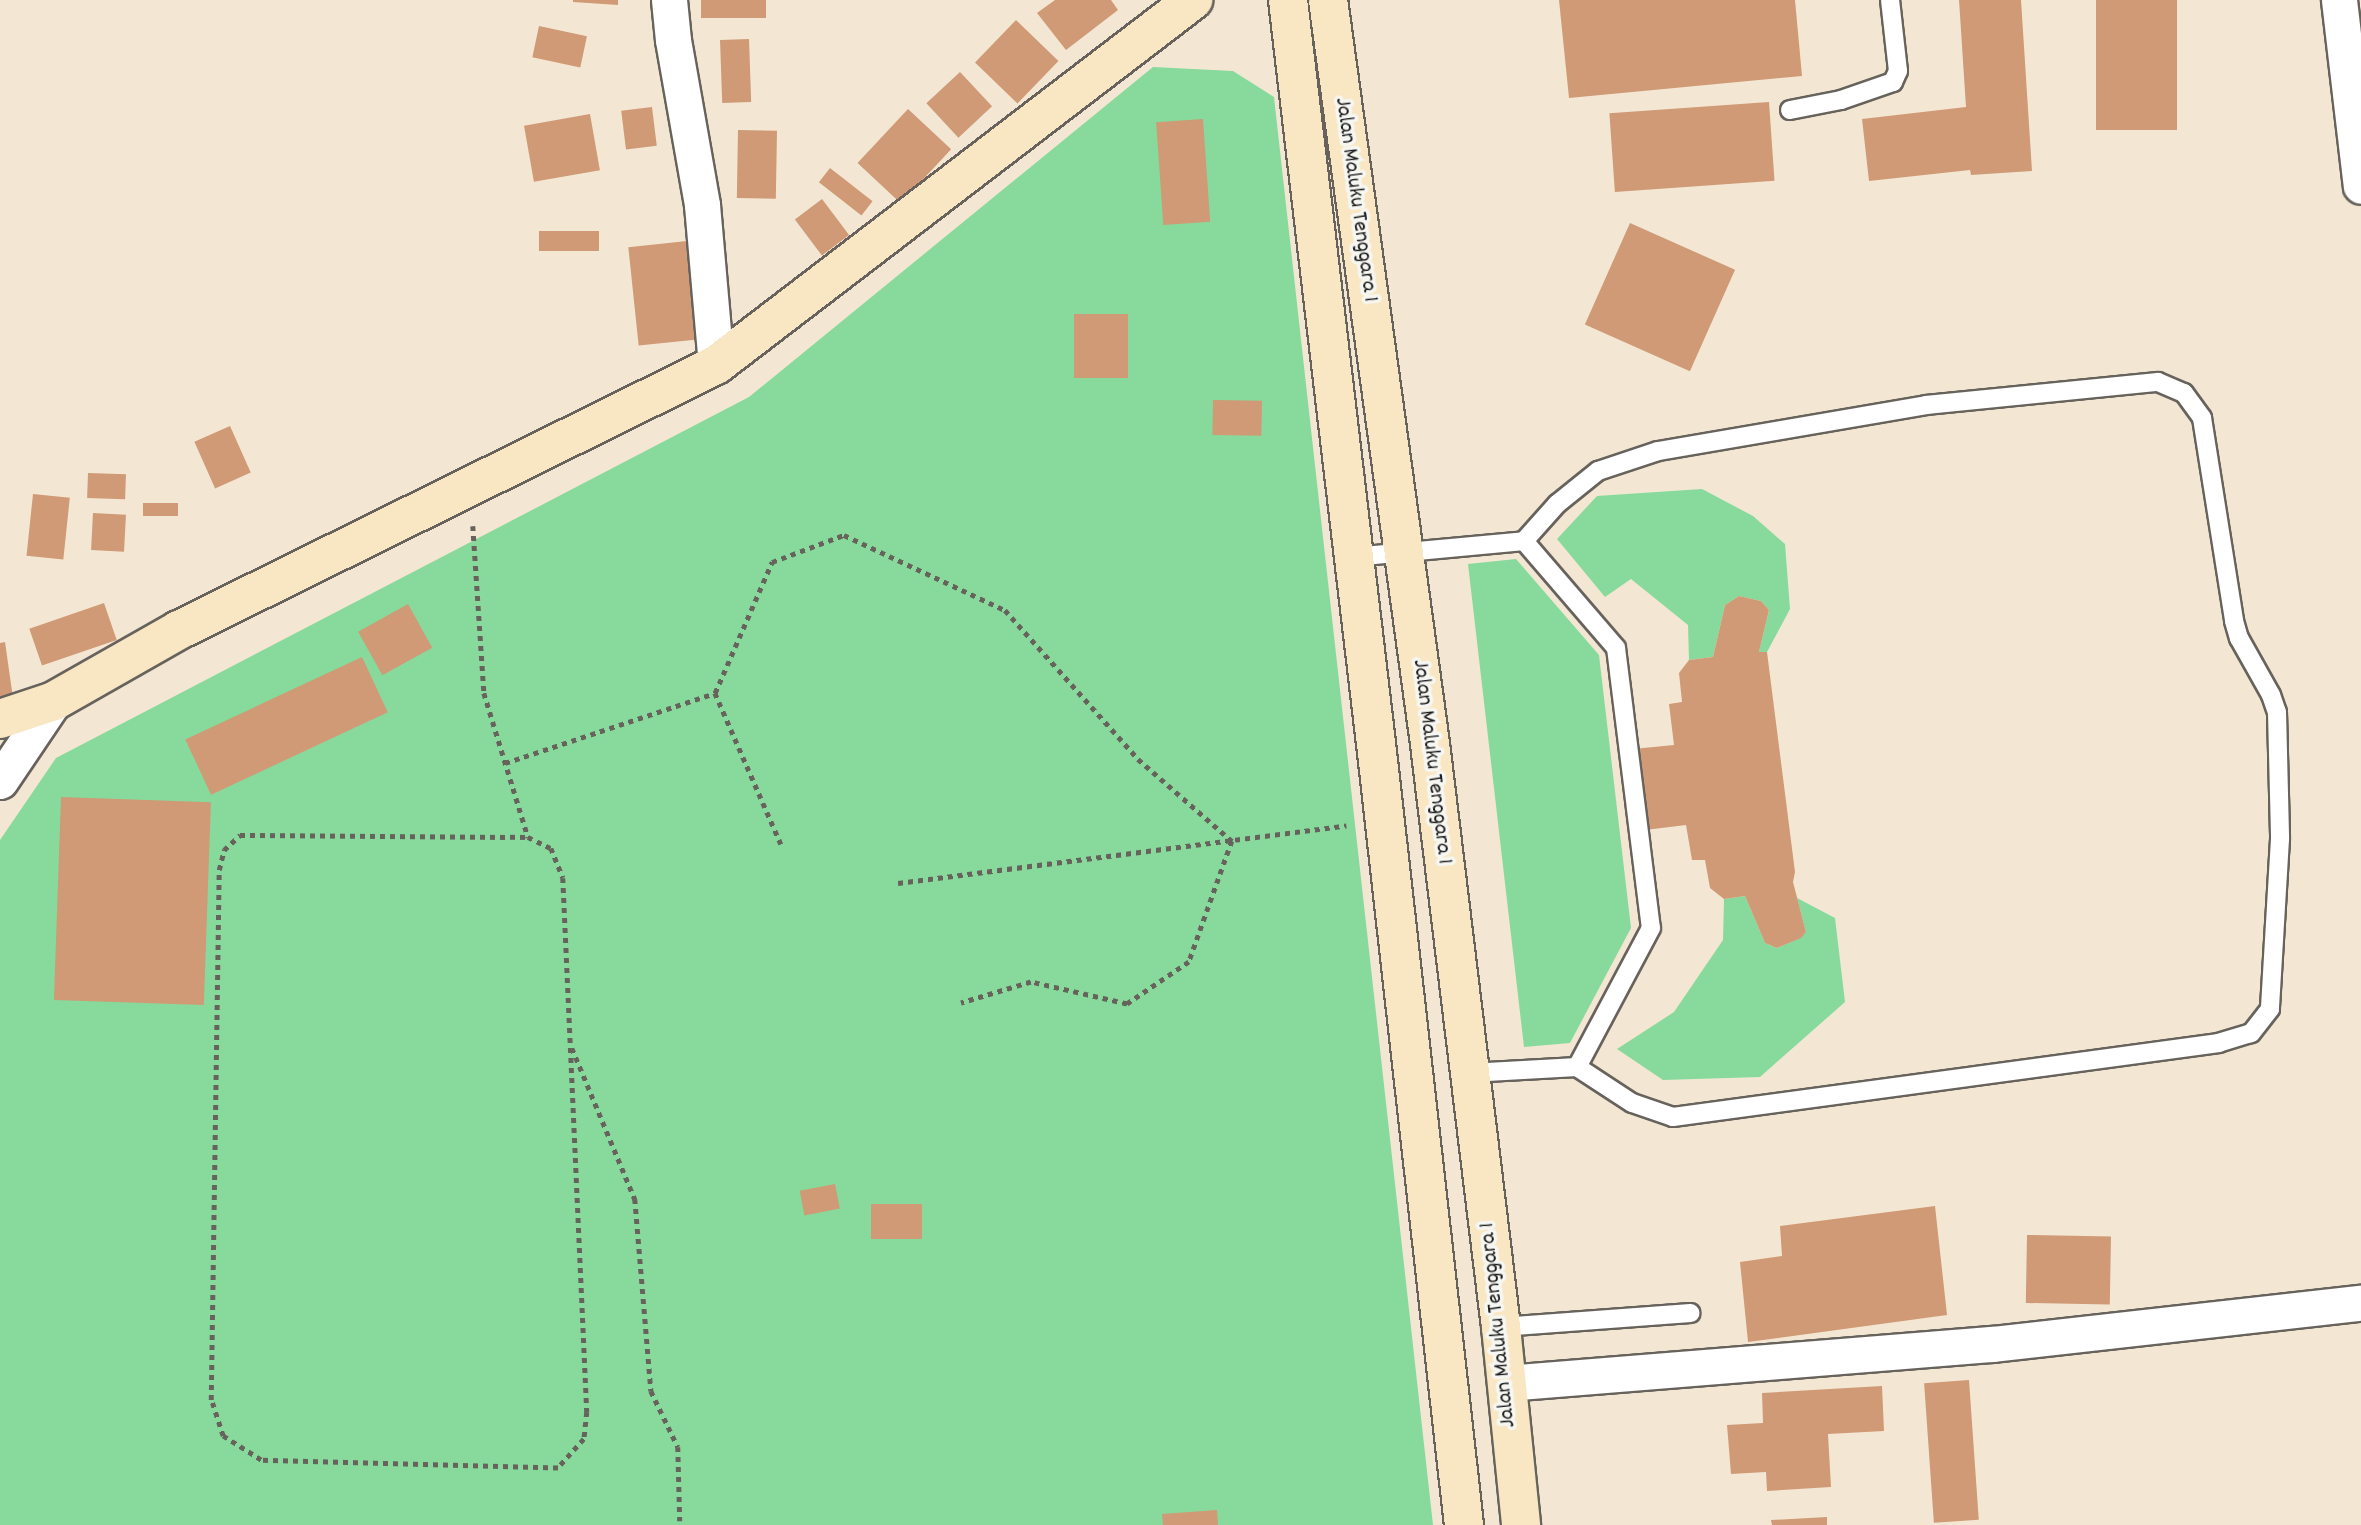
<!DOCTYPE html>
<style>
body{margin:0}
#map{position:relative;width:2361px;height:1525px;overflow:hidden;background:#f3e7d3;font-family:Dekko,sans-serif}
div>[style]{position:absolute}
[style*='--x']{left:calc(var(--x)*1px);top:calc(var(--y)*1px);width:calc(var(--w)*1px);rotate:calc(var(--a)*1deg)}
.green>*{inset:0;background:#87da9c}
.building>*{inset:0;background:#cf9a75;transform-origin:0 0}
.path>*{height:4.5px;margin-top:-2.25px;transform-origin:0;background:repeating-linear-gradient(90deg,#67635c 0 5px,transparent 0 10px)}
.roads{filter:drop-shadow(2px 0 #67635c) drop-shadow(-2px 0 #67635c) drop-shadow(0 2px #67635c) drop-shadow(0 -2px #67635c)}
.lane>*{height:18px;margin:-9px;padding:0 9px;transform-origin:9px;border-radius:9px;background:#fff}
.street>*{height:35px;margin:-17.5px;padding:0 17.5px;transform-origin:17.5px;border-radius:17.5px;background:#fff}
.secondary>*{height:38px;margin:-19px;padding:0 19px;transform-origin:19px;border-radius:19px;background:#f9e7c3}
span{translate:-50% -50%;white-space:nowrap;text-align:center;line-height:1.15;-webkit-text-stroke:7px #f6f6f2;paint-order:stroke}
.street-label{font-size:23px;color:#1c1c1c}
</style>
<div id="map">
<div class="green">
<i style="clip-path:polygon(1153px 67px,1233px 71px,1274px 97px,1433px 1525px,0 1525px,0 840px,56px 758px,749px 397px)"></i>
<i style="clip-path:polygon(1702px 489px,1753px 516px,1785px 544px,1790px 609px,1767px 652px,1759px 652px,1769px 610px,1761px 601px,1739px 596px,1725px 605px,1713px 657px,1689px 660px,1688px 625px,1631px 579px,1605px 597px,1557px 539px,1597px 496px)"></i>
<i style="clip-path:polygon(1516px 559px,1599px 655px,1631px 928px,1570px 1043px,1524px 1047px,1468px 564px)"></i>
<i style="clip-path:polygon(1745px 896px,1765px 943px,1777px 948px,1800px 938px,1806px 932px,1797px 898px,1835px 918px,1845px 1002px,1760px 1077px,1663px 1080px,1617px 1049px,1674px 1012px,1723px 940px,1724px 899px)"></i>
</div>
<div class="building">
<i style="clip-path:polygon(573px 0,618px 0,618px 5px,573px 2px)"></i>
<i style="left:701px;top:0;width:65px;height:18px"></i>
<i style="clip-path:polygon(1055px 0,1111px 0,1118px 10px,1066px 50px,1037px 13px)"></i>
<i style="clip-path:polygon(1559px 0,1795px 0,1802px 76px,1569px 98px)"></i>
<i style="clip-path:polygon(1959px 0,2021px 0,2032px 171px,1971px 175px,1970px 170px,1869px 181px,1862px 119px,1966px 107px)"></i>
<i style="left:2096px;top:0;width:81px;height:130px"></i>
<i style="left:1016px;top:20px;width:59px;height:59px;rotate:44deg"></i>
<i style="left:539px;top:26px;width:49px;height:32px;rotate:12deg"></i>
<i style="left:749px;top:39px;width:63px;height:29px;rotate:88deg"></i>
<i style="left:960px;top:72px;width:47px;height:46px;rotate:47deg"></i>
<i style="left:1769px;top:102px;width:79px;height:160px;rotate:86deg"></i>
<i style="left:652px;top:107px;width:39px;height:31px;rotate:83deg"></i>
<i style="left:908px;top:109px;width:59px;height:74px;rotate:43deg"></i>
<i style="left:590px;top:114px;width:57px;height:67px;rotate:80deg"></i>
<i style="left:1203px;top:119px;width:103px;height:47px;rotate:86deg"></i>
<i style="left:738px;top:130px;width:39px;height:68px;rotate:1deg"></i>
<i style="left:830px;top:168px;width:54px;height:18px;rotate:38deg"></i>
<i style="left:822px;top:199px;width:45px;height:34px;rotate:53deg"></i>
<i style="left:1630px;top:223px;width:115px;height:111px;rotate:24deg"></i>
<i style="left:599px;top:231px;width:20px;height:60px;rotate:90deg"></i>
<i style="left:687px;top:241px;width:99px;height:59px;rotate:84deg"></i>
<i style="left:1074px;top:314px;width:54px;height:64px"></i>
<i style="left:1213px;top:400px;width:49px;height:35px;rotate:1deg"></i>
<i style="left:230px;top:426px;width:51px;height:39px;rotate:66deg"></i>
<i style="left:88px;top:473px;width:38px;height:25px;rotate:2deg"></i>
<i style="left:33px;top:494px;width:37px;height:62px;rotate:6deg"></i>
<i style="left:143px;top:503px;width:35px;height:13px"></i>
<i style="left:93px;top:513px;width:33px;height:37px;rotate:3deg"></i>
<i style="clip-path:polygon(1739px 596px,1761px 601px,1769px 610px,1759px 652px,1767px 652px,1795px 872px,1793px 882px,1806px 932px,1801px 938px,1777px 948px,1765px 943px,1745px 896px,1724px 899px,1710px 888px,1705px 860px,1692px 860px,1686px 825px,1645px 830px,1633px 749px,1674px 745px,1669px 704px,1682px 702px,1679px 673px,1689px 660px,1713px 657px,1725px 605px)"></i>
<i style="left:104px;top:603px;width:39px;height:79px;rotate:71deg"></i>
<i style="left:408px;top:604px;width:50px;height:57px;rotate:61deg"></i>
<i style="clip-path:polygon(5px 642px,13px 698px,0 700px,0 643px)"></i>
<i style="left:362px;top:657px;width:61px;height:195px;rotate:65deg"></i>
<i style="left:61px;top:797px;width:150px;height:203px;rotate:2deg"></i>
<i style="left:835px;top:1184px;width:25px;height:36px;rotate:79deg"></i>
<i style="left:922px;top:1204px;width:35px;height:51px;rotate:90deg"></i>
<i style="clip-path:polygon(1935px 1206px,1947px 1315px,1748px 1342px,1740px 1262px,1782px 1256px,1780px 1226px)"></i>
<i style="left:2027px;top:1235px;width:84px;height:68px;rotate:1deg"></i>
<i style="left:1969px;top:1380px;width:140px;height:45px;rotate:86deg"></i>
<i style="clip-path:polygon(1882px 1386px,1884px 1431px,1828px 1434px,1831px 1487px,1767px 1491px,1766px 1472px,1731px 1474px,1727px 1425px,1763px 1423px,1762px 1393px)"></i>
<i style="clip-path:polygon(1217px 1510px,1218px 1525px,1163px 1525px,1162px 1514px)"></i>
<i style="clip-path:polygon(1827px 1517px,1827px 1525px,1772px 1525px,1771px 1520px)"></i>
</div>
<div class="path">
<i style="--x:473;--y:526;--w:167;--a:86.2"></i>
<i style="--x:484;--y:693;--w:151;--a:73"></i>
<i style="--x:715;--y:693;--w:143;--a:-66.5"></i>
<i style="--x:772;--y:562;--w:77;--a:-20.6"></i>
<i style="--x:844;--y:535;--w:178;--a:25"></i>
<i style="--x:1005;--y:610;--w:200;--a:48.2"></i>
<i style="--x:1138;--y:759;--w:125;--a:41.1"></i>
<i style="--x:1232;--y:841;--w:128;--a:109.6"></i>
<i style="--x:1189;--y:962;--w:75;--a:145.9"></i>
<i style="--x:1127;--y:1004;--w:98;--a:-167.1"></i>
<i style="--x:1031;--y:982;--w:73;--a:163.3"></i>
<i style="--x:505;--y:763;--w:221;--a:-18.4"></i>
<i style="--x:715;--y:693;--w:165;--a:66.4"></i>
<i style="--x:240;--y:835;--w:288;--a:0.4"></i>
<i style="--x:528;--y:837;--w:25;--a:26"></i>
<i style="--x:551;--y:848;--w:32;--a:68"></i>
<i style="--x:563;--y:878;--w:535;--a:87.43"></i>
<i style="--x:587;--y:1412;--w:27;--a:96"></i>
<i style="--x:584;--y:1439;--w:39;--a:132"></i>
<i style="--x:558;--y:1468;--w:297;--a:-178.5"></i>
<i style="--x:261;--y:1460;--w:45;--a:-147.7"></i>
<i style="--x:223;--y:1436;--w:38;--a:-108"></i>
<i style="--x:211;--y:1400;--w:530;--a:-89.14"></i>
<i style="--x:219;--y:870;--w:21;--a:-76"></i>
<i style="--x:224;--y:850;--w:22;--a:-43"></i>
<i style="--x:898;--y:883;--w:452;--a:-7.3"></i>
<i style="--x:572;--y:1048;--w:164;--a:67.4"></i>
<i style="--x:635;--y:1199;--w:193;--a:85.2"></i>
<i style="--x:651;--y:1391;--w:62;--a:64.3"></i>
<i style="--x:678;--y:1447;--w:74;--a:88.5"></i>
</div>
<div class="roads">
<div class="lane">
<i style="--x:1790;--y:110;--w:52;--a:-11.1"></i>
<i style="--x:1841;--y:100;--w:55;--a:-19.1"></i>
<i style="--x:1893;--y:82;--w:12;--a:-66"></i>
<i style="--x:1898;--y:71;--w:71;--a:-96.4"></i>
<i style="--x:1524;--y:541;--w:141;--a:49.3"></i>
<i style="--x:1616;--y:648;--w:282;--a:82.9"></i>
<i style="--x:1651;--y:928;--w:157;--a:118"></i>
<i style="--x:1353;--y:557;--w:172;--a:-5.3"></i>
<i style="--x:1524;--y:541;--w:50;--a:-48.3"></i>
<i style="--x:1557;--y:504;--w:53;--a:-38.8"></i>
<i style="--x:1598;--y:471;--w:63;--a:-18.4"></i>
<i style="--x:1658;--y:451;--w:272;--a:-9.7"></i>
<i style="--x:1926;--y:405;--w:233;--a:-5.7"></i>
<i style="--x:2158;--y:382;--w:28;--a:23"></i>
<i style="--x:2184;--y:393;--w:31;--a:54"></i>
<i style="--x:2202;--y:418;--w:206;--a:81"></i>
<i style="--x:2234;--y:621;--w:18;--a:74"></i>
<i style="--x:2239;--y:638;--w:65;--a:60.7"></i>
<i style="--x:2271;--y:695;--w:18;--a:71"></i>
<i style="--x:2277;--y:712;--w:127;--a:88.6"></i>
<i style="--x:2280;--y:839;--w:170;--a:93.4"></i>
<i style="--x:2270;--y:1009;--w:31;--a:128"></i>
<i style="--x:2251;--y:1033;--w:34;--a:163"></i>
<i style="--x:2219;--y:1043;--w:551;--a:172.28"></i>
<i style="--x:1673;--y:1117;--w:43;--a:-161.1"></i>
<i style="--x:1632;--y:1103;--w:66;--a:-146.8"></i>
<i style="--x:1577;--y:1067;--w:108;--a:176.8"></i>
<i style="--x:1501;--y:1327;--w:190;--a:-4.2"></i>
</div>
<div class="street">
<i style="--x:669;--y:0;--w:40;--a:84.3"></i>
<i style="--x:673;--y:40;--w:168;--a:80"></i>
<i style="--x:702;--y:205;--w:161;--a:85"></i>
<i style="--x:2339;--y:0;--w:187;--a:83.3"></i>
<i style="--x:0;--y:781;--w:97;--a:-56"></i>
<i style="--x:1506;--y:1383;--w:489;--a:-4.6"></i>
<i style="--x:1993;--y:1344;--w:370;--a:-6.4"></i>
</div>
<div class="secondary">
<i style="--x:1288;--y:0;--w:757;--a:83.25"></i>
<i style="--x:1377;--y:752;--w:778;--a:83.58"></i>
<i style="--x:1328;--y:0;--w:751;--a:82.19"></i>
<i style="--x:1430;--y:744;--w:587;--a:83.06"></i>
<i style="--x:1501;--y:1327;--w:199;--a:84.2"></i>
<i style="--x:0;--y:719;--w:57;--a:-18.4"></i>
<i style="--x:54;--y:701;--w:144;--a:-29.6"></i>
<i style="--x:179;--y:630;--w:599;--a:-26.27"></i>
<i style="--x:716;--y:365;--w:601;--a:-37.42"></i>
</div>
</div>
<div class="street-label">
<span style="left:1355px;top:200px;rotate:82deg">Jalan Maluku Tenggara 1</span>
<span style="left:1431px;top:762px;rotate:83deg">Jalan Maluku Tenggara 1</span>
<span style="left:1499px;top:1325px;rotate:-96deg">Jalan Maluku Tenggara 1</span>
</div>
</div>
